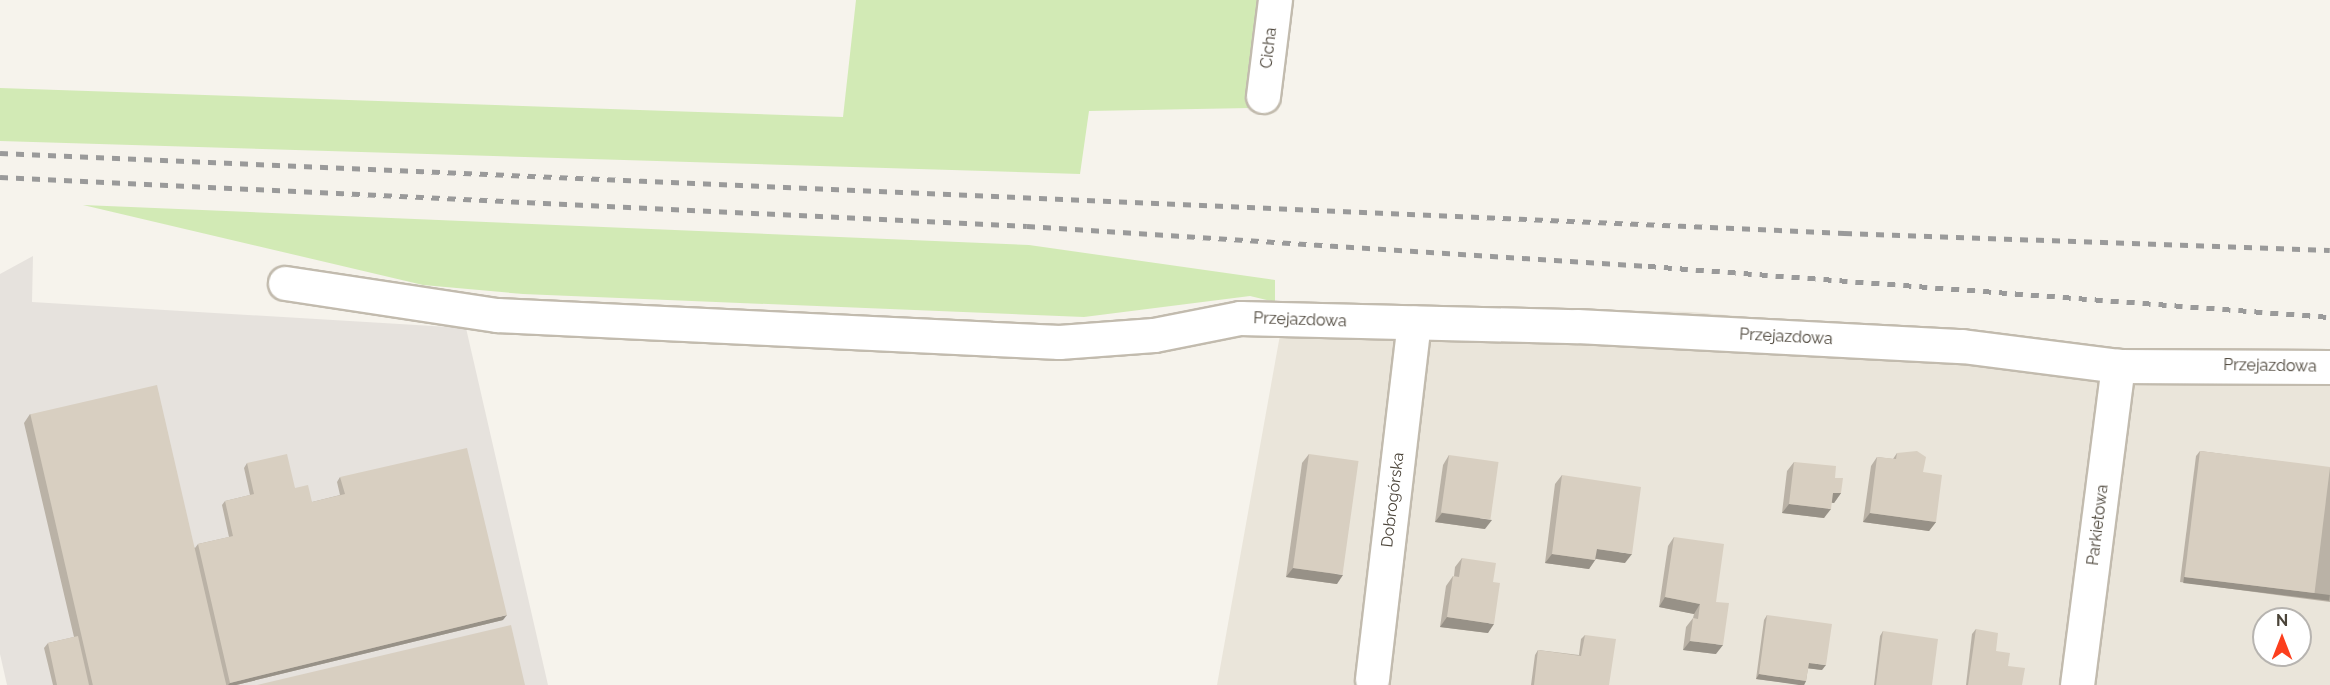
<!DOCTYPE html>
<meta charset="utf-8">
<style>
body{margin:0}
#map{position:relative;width:2330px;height:685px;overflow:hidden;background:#f6f3ec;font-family:Raleway,sans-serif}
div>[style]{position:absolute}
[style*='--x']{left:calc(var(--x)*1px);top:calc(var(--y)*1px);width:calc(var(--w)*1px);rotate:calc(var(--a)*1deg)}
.residential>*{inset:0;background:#eae5da}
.industrial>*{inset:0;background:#e6e2dd}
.green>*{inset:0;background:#d2eab5}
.roads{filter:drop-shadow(2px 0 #c2bbae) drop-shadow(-2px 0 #c2bbae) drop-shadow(0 2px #c2bbae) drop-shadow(0 -2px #c2bbae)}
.minor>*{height:33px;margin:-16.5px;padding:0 16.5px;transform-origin:16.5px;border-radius:16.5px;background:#fff}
.rail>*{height:4.5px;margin-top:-2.25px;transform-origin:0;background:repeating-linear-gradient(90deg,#9a9a9a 0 8px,transparent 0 16px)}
.wall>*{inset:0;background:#bab2a6}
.shaded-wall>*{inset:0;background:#979187;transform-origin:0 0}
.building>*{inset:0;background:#d8cfc1;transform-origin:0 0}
span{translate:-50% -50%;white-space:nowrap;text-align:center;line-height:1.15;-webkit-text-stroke:4.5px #fff;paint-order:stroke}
.street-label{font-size:16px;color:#4b4439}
.north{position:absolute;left:2252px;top:607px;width:60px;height:60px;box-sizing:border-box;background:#fff;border:2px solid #b7b4b0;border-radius:50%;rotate:0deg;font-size:16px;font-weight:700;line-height:24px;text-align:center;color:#4b4439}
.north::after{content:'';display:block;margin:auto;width:21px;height:27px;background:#fc3f1d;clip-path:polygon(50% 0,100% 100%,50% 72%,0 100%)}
</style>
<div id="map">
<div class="residential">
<i style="clip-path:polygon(evenodd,1275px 302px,1692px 312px,2113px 349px,2330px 352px,2330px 685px,1217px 685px,1280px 335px,1275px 302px,2264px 619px,2300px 619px,2300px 655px,2264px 655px,2264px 619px)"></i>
</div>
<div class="industrial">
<i style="clip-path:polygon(33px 256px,32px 302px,466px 328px,548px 685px,7px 685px,0 654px,0 274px)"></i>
</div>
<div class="green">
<i style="clip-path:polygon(856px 0,1263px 0,1250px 108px,1089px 111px,1080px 174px,0 141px,0 88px,843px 117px)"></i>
<i style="clip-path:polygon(83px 205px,1029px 245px,1275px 280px,1275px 302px,1250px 296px,1084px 317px,523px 294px,423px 285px)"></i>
</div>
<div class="roads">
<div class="minor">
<i style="--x:1263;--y:96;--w:97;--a:-82.9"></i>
<i style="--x:285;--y:283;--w:214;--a:8.6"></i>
<i style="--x:497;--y:315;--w:563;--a:2.75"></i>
<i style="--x:1059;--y:342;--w:95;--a:-4.2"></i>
<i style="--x:1154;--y:335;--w:88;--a:-11.2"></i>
<i style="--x:1240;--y:318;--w:337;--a:1.4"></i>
<i style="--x:1577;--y:326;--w:386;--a:3"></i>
<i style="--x:1962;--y:346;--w:157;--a:7.3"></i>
<i style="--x:2118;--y:366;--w:212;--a:0.3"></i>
<i style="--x:1372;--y:679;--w:359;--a:-83.3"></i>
<i style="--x:2077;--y:685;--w:322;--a:-82.7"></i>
</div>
</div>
<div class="rail">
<i style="--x:0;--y:153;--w:1846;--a:2.48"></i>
<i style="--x:1844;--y:233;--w:486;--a:2"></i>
<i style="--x:0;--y:177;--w:1028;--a:2.73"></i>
<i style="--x:1027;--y:226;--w:622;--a:3.69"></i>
<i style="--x:1648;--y:266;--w:684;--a:4.28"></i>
</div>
<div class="wall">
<i style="clip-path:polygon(30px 414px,195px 548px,198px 544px,229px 537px,222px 505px,225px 501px,250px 495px,244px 468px,247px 463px,295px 488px,312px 502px,340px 495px,337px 482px,340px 477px,503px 620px,236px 685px,53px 685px,44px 648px,48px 643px,74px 637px,24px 423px)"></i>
<i style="clip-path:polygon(2200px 451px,2330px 468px,2330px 602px,2180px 582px,2196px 456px)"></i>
<i style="clip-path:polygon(1897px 453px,1923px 472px,1936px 522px,1929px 531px,1863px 522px,1871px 466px,1877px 457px,1893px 459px)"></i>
<i style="clip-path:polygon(1309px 454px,1337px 584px,1286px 577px,1302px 463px)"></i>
<i style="clip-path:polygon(1449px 455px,1485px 529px,1435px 522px,1443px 465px)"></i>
<i style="clip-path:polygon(1794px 462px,1835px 478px,1841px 493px,1834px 503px,1831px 502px,1824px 518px,1782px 513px,1787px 471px)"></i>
<i style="clip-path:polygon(1562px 475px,1625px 563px,1596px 559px,1589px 569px,1545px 563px,1555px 484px)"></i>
<i style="clip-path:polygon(1674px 537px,1716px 602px,1716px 654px,1683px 650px,1686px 627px,1693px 618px,1694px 614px,1659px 607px,1668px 546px)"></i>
<i style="clip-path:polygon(1462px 558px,1493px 582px,1488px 633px,1440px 627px,1446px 586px,1453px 576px,1454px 576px,1455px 567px)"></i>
<i style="clip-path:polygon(1767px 615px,1822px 670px,1808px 668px,1806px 681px,1804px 685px,1756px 679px,1764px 620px)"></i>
<i style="clip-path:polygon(1976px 629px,1996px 651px,2022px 685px,1966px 685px,1972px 634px)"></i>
<i style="clip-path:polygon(1883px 631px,1932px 685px,1874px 685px,1880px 636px)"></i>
<i style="clip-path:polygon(1585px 635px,1609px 685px,1531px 685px,1535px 655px,1538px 650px,1579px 655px,1581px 639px)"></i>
</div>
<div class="shaded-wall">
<i style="clip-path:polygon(1833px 493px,1841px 493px,1834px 503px,1826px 502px)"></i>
<i style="clip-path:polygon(1789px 504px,1831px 509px,1824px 518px,1782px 513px)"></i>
<i style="clip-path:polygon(1442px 513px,1492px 520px,1485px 529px,1435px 522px)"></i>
<i style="clip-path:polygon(1870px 513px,1936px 522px,1929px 531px,1863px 522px)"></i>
<i style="clip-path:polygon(1597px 549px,1632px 554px,1625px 563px,1591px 558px)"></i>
<i style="clip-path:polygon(1552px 554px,1595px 560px,1589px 569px,1545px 563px)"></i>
<i style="clip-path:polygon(1293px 568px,1343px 575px,1337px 584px,1286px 577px)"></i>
<i style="left:2184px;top:577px;width:147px;height:6px;rotate:7deg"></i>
<i style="clip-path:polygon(1665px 597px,1700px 604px,1694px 614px,1659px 607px)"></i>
<i style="clip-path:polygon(507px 615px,503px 620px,236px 685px,228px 685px,230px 683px)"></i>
<i style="clip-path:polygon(1447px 617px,1494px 624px,1488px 633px,1440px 627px)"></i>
<i style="clip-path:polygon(1690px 641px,1723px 645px,1716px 654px,1683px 650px)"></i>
<i style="clip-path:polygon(1809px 663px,1826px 665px,1822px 670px,1805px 668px)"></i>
<i style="clip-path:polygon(1759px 674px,1806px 681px,1804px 685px,1799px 685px,1756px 679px)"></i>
</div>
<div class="building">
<i style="left:157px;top:385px;width:308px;height:130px;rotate:77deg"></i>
<i style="clip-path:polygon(467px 448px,507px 615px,230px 683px,198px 544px,233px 536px,225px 501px,254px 494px,247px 463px,287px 454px,295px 488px,308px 485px,312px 502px,345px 494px,340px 477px)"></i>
<i style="clip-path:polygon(1917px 451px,1926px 457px,1923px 472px,1942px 475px,1936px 522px,1870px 513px,1877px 457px,1896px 459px,1897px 453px)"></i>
<i style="left:2200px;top:451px;width:131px;height:127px;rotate:7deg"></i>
<i style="left:1309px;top:454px;width:50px;height:115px;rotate:8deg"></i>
<i style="left:1449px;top:455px;width:50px;height:58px;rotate:8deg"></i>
<i style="clip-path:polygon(1794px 462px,1836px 466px,1835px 478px,1843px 478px,1841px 493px,1833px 493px,1831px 509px,1789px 504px)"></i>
<i style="clip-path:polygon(1562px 475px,1641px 487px,1632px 554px,1597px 549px,1595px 560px,1552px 554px)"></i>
<i style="clip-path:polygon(1674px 537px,1724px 544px,1716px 602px,1729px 603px,1723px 645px,1690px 641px,1693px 618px,1698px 619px,1700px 604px,1665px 597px)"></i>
<i style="clip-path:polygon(1462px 558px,1496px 563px,1493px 582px,1500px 583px,1494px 624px,1447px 617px,1453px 576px,1459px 577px)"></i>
<i style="clip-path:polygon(1767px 615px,1832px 624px,1826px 665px,1809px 663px,1806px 681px,1759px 674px)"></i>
<i style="clip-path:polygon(511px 625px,525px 685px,257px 685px)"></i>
<i style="clip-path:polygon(1976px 629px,1998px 633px,1996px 651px,2010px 653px,2008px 666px,2025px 668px,2022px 685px,1968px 685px)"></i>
<i style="clip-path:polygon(1883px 631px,1938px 639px,1932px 685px,1876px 685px)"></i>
<i style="clip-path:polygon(1585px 635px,1616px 639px,1609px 685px,1534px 685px,1538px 650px,1581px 656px)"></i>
<i style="clip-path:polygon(78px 636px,89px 685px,57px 685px,48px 643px)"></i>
</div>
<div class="street-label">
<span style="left:1269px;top:48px;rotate:-83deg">Cicha</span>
<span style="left:1300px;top:320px;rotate:2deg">Przejazdowa</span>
<span style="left:1786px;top:337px;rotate:3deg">Przejazdowa</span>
<span style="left:2270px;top:366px;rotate:1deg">Przejazdowa</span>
<span style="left:1393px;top:500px;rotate:-83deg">Dobrogórska</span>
<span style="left:2098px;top:525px;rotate:-83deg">Parkietowa</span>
</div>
<div class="north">N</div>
</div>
